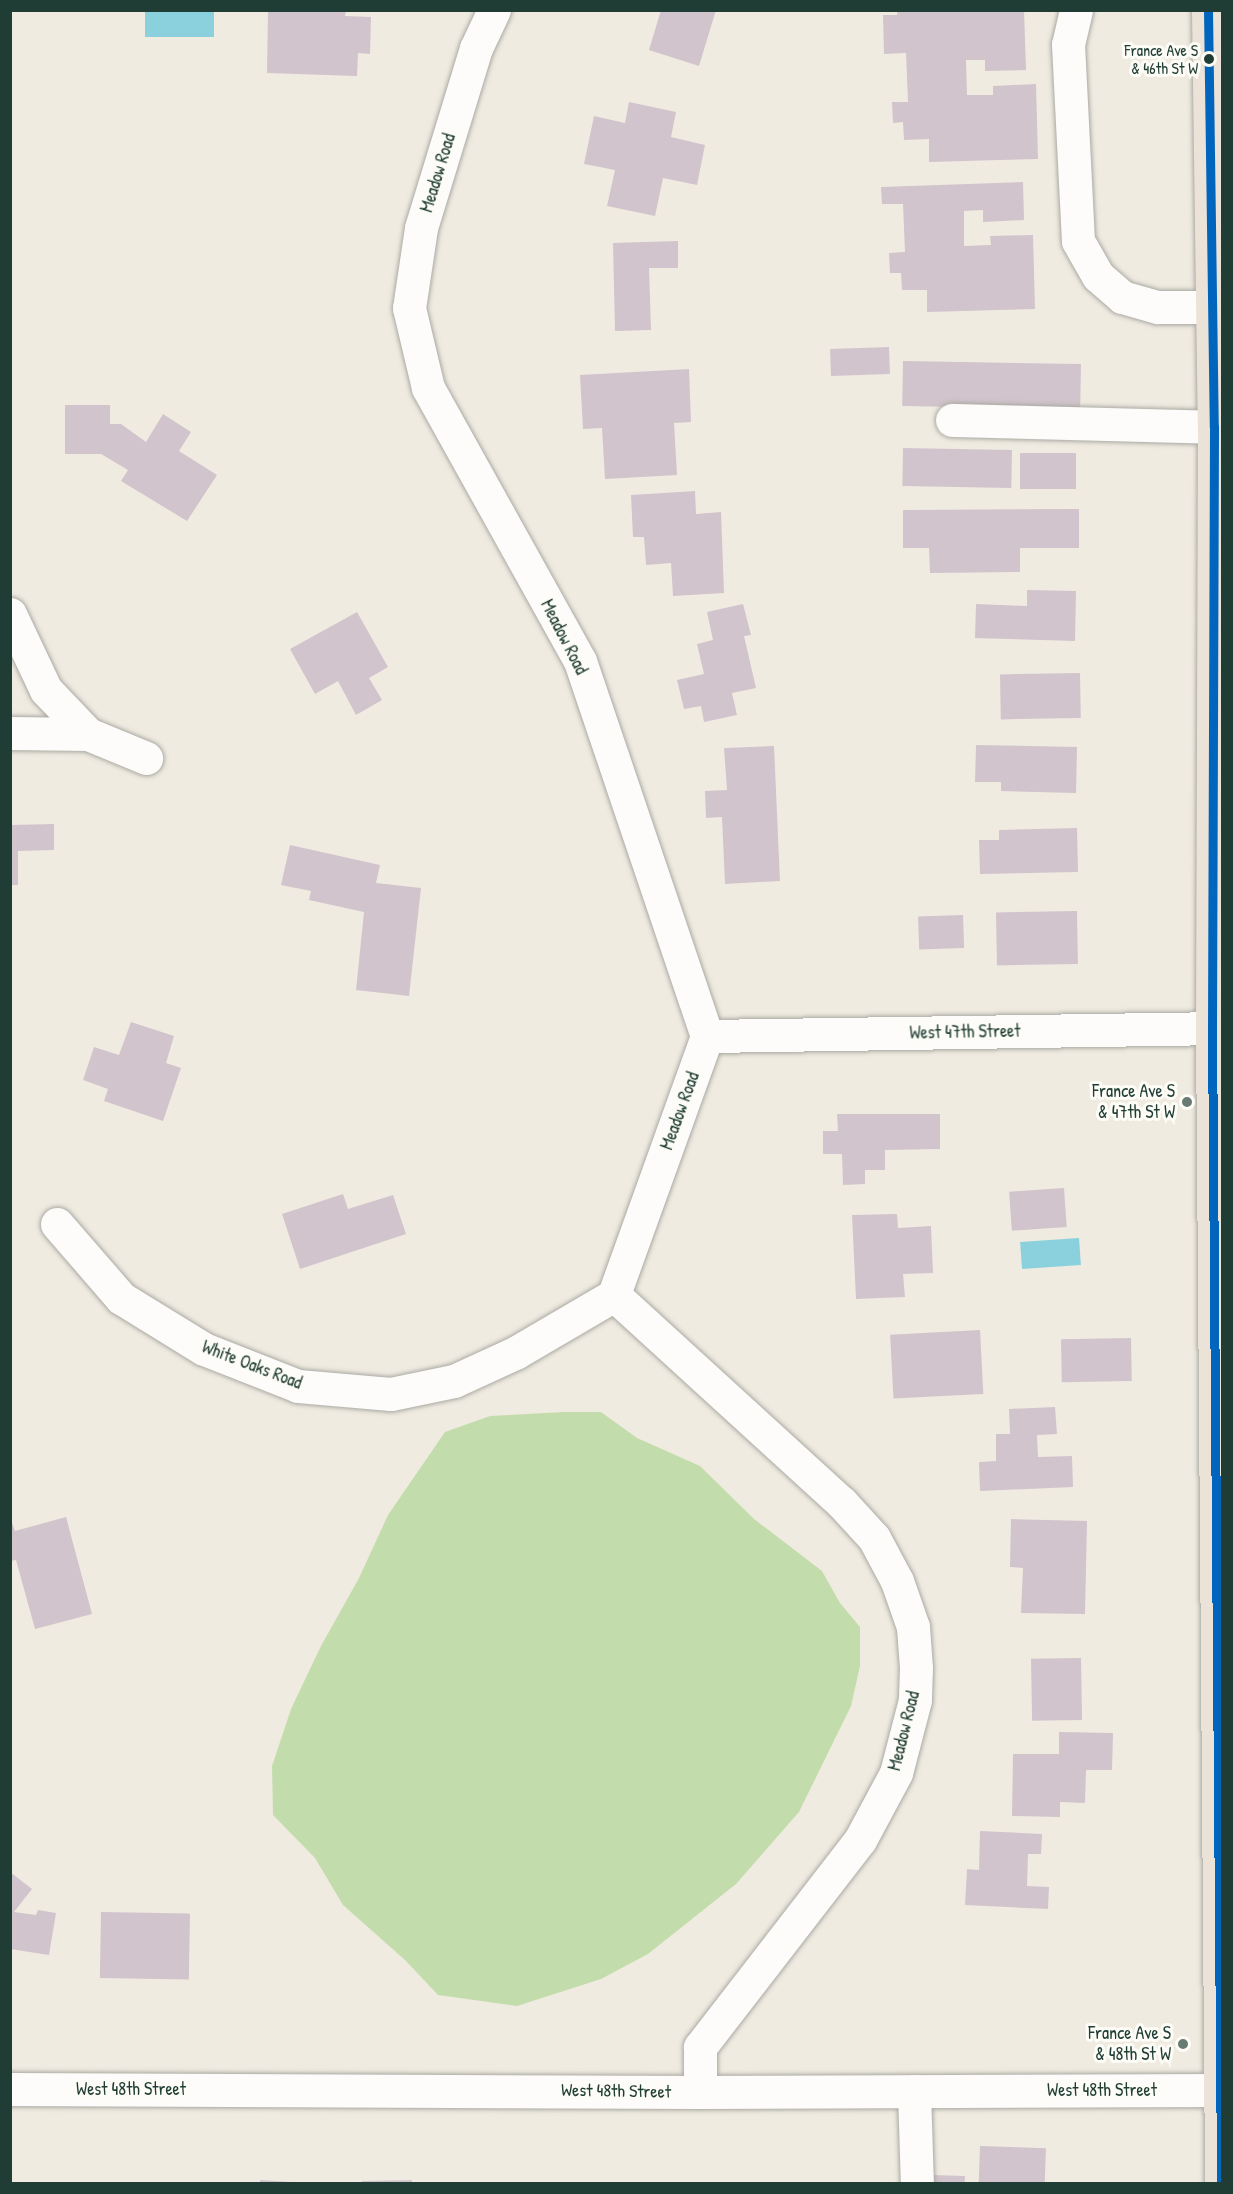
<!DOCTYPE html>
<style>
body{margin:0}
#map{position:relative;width:1233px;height:2194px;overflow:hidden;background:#f0ebe1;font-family:"Patrick Hand",sans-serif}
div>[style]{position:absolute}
.green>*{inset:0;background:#c3dcab}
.water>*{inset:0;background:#8ad1dd;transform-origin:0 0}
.building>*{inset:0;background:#d1c4cc;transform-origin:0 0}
.roads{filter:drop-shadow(0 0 2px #aaaaa3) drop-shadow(0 0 2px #aaaaa3)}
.minor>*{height:33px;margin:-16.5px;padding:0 16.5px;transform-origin:16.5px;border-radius:16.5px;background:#fdfcfa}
.major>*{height:33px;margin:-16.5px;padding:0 16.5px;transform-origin:16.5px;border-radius:16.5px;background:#ece3d8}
.bus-1>*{height:9px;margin:-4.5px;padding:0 4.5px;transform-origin:4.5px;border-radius:4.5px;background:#0065bd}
.dots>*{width:16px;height:16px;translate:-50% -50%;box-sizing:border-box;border:3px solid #fdfcf7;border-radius:50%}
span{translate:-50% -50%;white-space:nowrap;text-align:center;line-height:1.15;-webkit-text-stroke:6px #fdfcf7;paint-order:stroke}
.bus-label{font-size:16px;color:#1f3d34}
.right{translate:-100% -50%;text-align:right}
.street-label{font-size:18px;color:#1f3d34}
.poi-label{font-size:18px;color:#1f3d34}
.frame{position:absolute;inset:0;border:12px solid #1f3d34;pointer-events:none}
</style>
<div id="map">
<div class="green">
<div style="clip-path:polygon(564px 1412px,601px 1412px,637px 1438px,700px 1466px,754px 1519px,822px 1571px,840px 1603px,860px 1627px,860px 1666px,851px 1706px,799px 1812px,736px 1884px,648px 1954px,601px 1979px,517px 2006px,438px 1995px,405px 1960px,343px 1905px,315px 1858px,273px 1815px,272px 1766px,291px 1709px,321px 1646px,359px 1578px,388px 1515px,445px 1432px,490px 1416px)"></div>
</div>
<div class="water">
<div style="left:145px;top:11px;width:69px;height:26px"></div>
<div style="left:1079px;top:1238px;width:27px;height:59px;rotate:86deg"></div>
</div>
<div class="building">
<div style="clip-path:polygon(268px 10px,346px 10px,345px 16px,371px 17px,370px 54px,358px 53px,357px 76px,267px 73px)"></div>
<div style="clip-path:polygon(661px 10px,716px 10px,699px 66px,649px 50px)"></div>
<div style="clip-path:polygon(897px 10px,1024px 10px,1026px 70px,985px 71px,985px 60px,966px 60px,967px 95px,993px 95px,993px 86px,1036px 84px,1038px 159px,929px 162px,929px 139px,904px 140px,903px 122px,893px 123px,892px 102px,908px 102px,906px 53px,884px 54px,883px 15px,897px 15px)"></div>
<div style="clip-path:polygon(629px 102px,676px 112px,671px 137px,705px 145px,697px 185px,663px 178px,655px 216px,607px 206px,615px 170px,584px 164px,594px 116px,625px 123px)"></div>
<div style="clip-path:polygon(1023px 182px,1024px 220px,983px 222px,983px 210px,964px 211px,964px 246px,991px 245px,990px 236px,1033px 235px,1035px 309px,927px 312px,927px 290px,902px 290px,901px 273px,890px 273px,889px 253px,905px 252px,903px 204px,882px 204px,881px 187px)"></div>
<div style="clip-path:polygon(678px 241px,678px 268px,649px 268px,651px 330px,615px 331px,613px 243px)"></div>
<div style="left:889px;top:347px;width:27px;height:59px;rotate:88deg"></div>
<div style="left:903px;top:361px;width:178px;height:45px;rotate:1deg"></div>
<div style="clip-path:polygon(689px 369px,691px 422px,674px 423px,677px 475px,605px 479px,602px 428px,583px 429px,580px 375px)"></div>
<div style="clip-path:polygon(65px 405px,110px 405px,110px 424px,121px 424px,146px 442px,163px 414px,191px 432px,179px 451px,217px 475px,187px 521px,121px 481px,128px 470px,101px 454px,65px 454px)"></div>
<div style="left:903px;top:448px;width:109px;height:38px;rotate:1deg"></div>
<div style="left:1076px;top:453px;width:36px;height:56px;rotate:90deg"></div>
<div style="clip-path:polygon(695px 491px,696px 514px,721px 512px,724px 593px,673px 596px,671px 563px,646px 565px,644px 537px,633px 537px,631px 495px)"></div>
<div style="clip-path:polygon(1079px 509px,1079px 548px,1020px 548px,1020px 572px,930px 573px,929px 548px,903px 548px,903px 510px)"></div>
<div style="clip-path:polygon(1027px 590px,1076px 591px,1075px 641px,975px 638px,976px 604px,1027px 606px)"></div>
<div style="clip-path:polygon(743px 604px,751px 635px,744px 636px,756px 688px,732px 693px,737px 715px,704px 722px,701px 706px,684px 709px,677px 680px,704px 674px,697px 644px,713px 640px,707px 612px)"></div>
<div style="clip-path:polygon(357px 612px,388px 667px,369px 678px,382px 700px,356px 715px,338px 681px,315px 694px,290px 649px)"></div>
<div style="left:1080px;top:673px;width:45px;height:80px;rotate:89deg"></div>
<div style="clip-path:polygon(976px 745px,1077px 747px,1076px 793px,1001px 791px,1001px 782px,975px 782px)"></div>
<div style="clip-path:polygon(774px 746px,780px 881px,725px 884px,722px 817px,706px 818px,705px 791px,727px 790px,724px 748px)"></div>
<div style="clip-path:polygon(54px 824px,54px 850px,18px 851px,18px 885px,10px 885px,10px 825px)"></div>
<div style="clip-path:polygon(1077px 828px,1078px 872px,980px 874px,979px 840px,999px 840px,999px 830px)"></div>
<div style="clip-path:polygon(290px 845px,380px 865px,376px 883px,421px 888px,409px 996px,356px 990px,364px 912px,309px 900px,311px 891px,281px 885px)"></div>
<div style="left:1077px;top:911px;width:53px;height:81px;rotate:89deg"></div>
<div style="left:963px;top:915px;width:33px;height:45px;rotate:88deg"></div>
<div style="clip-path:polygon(131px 1022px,174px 1036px,166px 1063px,181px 1068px,163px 1121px,104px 1101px,108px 1089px,83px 1080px,94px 1047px,119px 1055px)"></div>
<div style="clip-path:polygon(837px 1114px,940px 1114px,940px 1149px,885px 1150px,885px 1170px,865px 1170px,865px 1184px,843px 1185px,842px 1154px,823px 1154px,823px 1131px,838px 1131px)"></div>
<div style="left:1064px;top:1188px;width:39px;height:55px;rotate:86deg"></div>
<div style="clip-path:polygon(343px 1194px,348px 1209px,393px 1195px,406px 1234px,300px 1269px,282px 1214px)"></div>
<div style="clip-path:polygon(897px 1214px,898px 1228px,931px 1226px,933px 1273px,903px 1274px,905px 1297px,856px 1299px,852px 1215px)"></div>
<div style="left:980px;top:1330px;width:64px;height:90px;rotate:87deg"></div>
<div style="left:1131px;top:1338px;width:43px;height:70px;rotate:89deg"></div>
<div style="clip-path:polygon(1055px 1407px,1057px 1434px,1037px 1435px,1038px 1457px,1072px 1456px,1073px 1487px,980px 1491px,979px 1462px,996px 1461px,996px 1434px,1010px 1434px,1009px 1409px)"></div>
<div style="clip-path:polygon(10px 1517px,15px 1531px,66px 1517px,92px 1614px,35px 1629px,16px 1560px,10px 1561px)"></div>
<div style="clip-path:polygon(1011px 1519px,1087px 1521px,1085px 1614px,1021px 1613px,1023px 1568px,1010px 1567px)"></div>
<div style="left:1081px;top:1658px;width:62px;height:50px;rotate:89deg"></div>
<div style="clip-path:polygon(1059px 1732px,1113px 1733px,1112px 1770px,1086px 1770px,1085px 1803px,1060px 1802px,1060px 1817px,1012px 1816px,1013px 1754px,1059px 1754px)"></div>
<div style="clip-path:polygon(980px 1831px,1042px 1834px,1041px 1854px,1028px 1854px,1027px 1886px,1049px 1887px,1048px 1909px,965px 1905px,967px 1869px,979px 1870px)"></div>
<div style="clip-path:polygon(10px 1872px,32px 1889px,14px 1912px,36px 1915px,38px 1910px,56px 1913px,49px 1955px,10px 1949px)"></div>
<div style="left:101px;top:1912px;width:89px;height:66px;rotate:1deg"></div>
<div style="left:980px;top:2146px;width:66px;height:38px;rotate:2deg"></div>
<div style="left:934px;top:2175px;width:31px;height:9px;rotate:2deg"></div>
<div style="clip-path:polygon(260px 2180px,292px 2182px,292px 2184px,260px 2184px)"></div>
<div style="clip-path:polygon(412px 2180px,412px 2184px,362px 2184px,362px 2181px)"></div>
</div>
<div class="roads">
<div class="minor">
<div style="left:494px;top:10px;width:42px;rotate:115.3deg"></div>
<div style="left:476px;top:48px;width:188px;rotate:107deg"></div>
<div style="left:421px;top:228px;width:81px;rotate:98.5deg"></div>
<div style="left:409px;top:308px;width:82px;rotate:76.6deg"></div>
<div style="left:428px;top:388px;width:312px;rotate:60.9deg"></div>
<div style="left:580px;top:661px;width:396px;rotate:71.3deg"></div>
<div style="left:707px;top:1036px;width:275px;rotate:109.8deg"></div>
<div style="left:614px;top:1295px;width:307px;rotate:42.4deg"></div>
<div style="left:841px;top:1502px;width:49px;rotate:47.5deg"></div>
<div style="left:874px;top:1538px;width:49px;rotate:61.9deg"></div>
<div style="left:897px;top:1581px;width:49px;rotate:70.8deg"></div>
<div style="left:913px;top:1627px;width:41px;rotate:85.8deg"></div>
<div style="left:916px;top:1668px;width:32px;rotate:92deg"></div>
<div style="left:915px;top:1700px;width:75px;rotate:104.6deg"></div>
<div style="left:896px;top:1773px;width:76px;rotate:118.2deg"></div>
<div style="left:860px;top:1840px;width:262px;rotate:127.7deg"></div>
<div style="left:700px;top:2047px;width:45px;rotate:90deg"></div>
<div style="left:1076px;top:10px;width:35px;rotate:103deg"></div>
<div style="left:1068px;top:44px;width:197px;rotate:87.1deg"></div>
<div style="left:1078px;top:241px;width:40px;rotate:60.3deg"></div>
<div style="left:1098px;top:276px;width:32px;rotate:41deg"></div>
<div style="left:1122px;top:297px;width:37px;rotate:16deg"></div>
<div style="left:1158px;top:307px;width:55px"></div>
<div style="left:952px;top:420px;width:262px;rotate:1.5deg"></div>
<div style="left:10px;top:614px;width:84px;rotate:64.7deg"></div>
<div style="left:46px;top:690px;width:61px;rotate:46.3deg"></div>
<div style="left:10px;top:733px;width:78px;rotate:0.7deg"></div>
<div style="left:88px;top:734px;width:63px;rotate:22.5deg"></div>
<div style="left:707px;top:1036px;width:515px;rotate:-0.89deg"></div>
<div style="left:57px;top:1224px;width:98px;rotate:49.1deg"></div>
<div style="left:121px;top:1298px;width:97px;rotate:31.6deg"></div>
<div style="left:204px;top:1349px;width:101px;rotate:21.5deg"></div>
<div style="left:298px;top:1386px;width:93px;rotate:4.9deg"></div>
<div style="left:391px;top:1394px;width:64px;rotate:-11.7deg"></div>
<div style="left:454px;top:1381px;width:69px;rotate:-24.7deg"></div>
<div style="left:517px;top:1352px;width:113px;rotate:-30.4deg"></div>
<div style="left:10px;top:2089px;width:690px;rotate:0.25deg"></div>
<div style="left:700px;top:2092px;width:522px;rotate:-0.22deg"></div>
<div style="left:914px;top:2091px;width:93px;rotate:88.2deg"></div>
</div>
<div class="major">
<div style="left:1208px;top:10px;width:417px;rotate:89.2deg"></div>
<div style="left:1214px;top:427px;width:601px;rotate:90.19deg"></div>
<div style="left:1212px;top:1028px;width:1156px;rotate:89.55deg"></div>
</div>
</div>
<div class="bus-1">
<div style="left:1208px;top:10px;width:417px;rotate:89.2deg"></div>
<div style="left:1214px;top:427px;width:601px;rotate:90.19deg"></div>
<div style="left:1212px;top:1028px;width:1156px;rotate:89.55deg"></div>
</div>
<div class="dots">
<div style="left:1209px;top:59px;background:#1f3d34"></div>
<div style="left:1187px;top:1102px;background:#687a71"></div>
<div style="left:1183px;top:2044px;background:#687a71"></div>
</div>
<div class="bus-label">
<span class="right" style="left:1198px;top:59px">France Ave S<br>&amp; 46th St W</span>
</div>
<div class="street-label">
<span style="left:438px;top:173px;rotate:-73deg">Meadow Road</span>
<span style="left:564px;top:637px;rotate:63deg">Meadow Road</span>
<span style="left:965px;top:1032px;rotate:-1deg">West 47th Street</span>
<span style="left:680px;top:1111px;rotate:-70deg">Meadow Road</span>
<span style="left:252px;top:1365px;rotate:21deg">White Oaks Road</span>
<span style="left:904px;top:1731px;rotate:-76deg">Meadow Road</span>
<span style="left:131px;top:2089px">West 48th Street</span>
<span style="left:1102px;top:2090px">West 48th Street</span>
<span style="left:616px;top:2091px;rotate:1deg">West 48th Street</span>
</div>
<div class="poi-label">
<span class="right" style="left:1175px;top:1102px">France Ave S<br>&amp; 47th St W</span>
<span class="right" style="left:1171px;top:2044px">France Ave S<br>&amp; 48th St W</span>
</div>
<div class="frame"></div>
</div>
